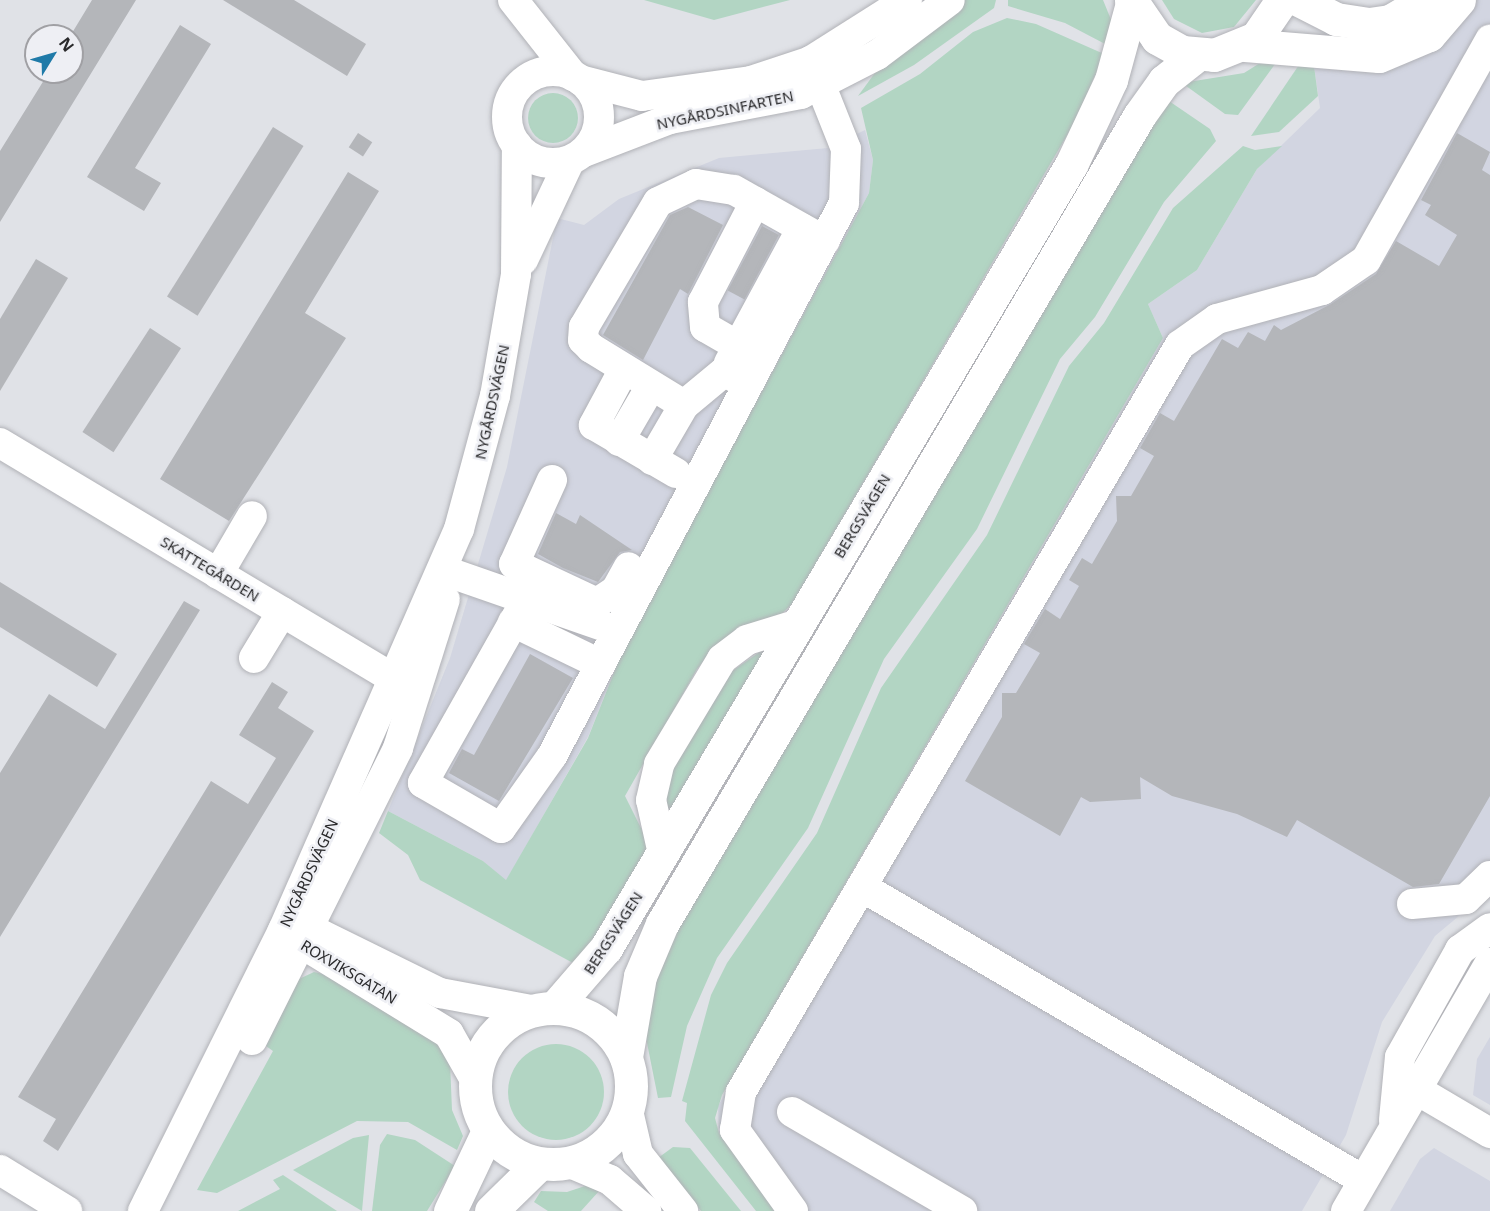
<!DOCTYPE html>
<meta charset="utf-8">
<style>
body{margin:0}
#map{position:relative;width:1490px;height:1211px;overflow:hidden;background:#e0e2e7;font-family:"Noto Sans",sans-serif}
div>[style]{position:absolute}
.built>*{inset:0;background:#d2d5e1}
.green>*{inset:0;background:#b2d5c3}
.round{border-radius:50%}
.building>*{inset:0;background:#b4b6ba;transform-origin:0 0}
.roads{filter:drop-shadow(0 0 2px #b1b2b7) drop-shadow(0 0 2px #b1b2b7)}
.minor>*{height:30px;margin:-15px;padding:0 15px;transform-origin:15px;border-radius:15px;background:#fff}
.minor>.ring{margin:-15px;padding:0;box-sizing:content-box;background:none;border:30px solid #fff;border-radius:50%}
.major>*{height:33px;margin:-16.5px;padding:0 16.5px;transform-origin:16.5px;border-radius:16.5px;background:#fff}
.major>.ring{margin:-16.5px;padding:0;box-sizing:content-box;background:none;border:33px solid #fff;border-radius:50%}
span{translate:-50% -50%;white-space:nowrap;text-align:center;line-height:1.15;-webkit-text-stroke:5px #eeeff4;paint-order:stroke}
.street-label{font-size:15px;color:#2a2a2c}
.north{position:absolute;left:24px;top:24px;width:60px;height:60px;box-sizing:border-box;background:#eeeff4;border:2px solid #a0a0a4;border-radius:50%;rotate:53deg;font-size:16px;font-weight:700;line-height:24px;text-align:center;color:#2a2a2c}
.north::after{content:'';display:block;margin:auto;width:21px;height:27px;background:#1f7aa8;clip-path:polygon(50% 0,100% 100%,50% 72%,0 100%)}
</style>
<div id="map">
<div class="built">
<div style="clip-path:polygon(1477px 0,1490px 0,1490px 890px,1435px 936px,1382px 1022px,1346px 1135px,1302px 1211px,781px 1211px,719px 1133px,718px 1106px,1163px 338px,1148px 304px,1197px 270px,1257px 169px,1320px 108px,1313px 58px,1447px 32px)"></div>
<div style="clip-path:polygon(865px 130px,873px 160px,869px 193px,624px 647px,588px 737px,506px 881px,483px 861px,388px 811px,450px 658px,507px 467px,557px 218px,584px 225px,619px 199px,719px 158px,828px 148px)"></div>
<div style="clip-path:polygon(1490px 1037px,1490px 1105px,1473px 1095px,1477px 1059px)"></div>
<div style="clip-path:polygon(1434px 1148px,1490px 1181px,1490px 1211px,1390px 1211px,1420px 1159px)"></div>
</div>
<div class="green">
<div style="clip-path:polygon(644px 0,790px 0,714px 20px)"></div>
<div style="clip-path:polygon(963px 0,996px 0,994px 8px,914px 65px,858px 96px,880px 66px)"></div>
<div style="clip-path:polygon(1008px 0,1103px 0,1112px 22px,1107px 45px,1065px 23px,1008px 6px)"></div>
<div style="clip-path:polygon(1162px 0,1256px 0,1234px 27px,1202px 33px,1174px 19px)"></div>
<div style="clip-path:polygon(1007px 18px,1036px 24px,1104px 54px,1076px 120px,792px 604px,775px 620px,718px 644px,697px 669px,625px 796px,650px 846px,591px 942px,573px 963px,420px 880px,408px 855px,379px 833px,388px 811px,483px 861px,506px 880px,588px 738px,624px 647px,869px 193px,873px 160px,861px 108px,920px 74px,973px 32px)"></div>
<div style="clip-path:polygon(1276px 53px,1283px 53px,1238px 115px,1225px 114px,1182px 83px,1244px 73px)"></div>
<div style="clip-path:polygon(1305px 56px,1313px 58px,1318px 96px,1279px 132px,1251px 136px)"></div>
<div class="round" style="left:528px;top:93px;width:50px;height:50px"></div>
<div style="clip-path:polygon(1166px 99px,1210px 129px,1216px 141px,1164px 202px,1095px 317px,1060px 359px,977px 529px,884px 659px,808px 828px,717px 958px,687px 1026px,671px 1097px,658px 1098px,645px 1033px,648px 996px,678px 923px)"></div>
<div style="clip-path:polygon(1243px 146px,1255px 150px,1282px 146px,1257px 169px,1197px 270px,1148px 304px,1163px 338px,722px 1095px,715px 1118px,719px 1133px,781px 1211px,756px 1211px,685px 1121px,687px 1103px,682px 1101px,711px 995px,727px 963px,817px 833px,881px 688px,987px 535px,1069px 366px,1104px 323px,1173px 208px)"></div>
<div style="clip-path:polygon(767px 647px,666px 818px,666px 776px,728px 674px)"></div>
<div style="clip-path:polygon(314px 972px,328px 975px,432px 1038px,442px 1051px,450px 1062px,452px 1110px,463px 1136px,457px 1150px,408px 1122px,357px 1121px,217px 1193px,197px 1190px,273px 1051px,266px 1046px,299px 979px)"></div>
<div class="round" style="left:508px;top:1044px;width:96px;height:96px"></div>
<div style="clip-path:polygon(387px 1134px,415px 1140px,455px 1166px,427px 1211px,372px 1211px,380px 1145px)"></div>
<div style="clip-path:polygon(369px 1135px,362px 1211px,293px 1170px,353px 1138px)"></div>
<div style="clip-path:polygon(673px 1147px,690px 1148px,741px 1211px,701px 1211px,658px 1158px)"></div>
<div style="clip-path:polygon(283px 1175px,337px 1211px,238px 1211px,280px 1189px,273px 1180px)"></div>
<div style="clip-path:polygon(588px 1185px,600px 1190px,581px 1211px,548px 1211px,534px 1202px,541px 1191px,567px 1192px)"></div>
</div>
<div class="building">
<div style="clip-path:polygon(92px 0,136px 0,0 222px,0 151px,49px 72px,72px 72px,72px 33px)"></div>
<div style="clip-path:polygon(223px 0,294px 0,366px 44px,347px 76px)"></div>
<div style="clip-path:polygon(180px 25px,211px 44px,135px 168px,161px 183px,144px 211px,87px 177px)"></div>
<div style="left:273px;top:127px;width:36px;height:200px;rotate:32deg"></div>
<div style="left:358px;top:133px;width:17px;height:17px;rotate:33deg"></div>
<div style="clip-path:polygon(1457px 133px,1490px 152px,1482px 170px,1490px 175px,1490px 796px,1439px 884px,1413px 887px,1297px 820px,1287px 837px,1237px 814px,1172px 796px,1140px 777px,1141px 799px,1090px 802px,1081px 797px,1060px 836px,965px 781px,1002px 717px,1002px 693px,1016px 693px,1040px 653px,1024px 644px,1045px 609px,1060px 619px,1079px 586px,1069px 580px,1082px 558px,1092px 564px,1117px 521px,1116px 496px,1131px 496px,1154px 456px,1140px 448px,1160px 413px,1174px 421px,1222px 339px,1238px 348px,1248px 332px,1265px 341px,1274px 325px,1281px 330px,1331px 304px,1376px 274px,1396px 241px,1439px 266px,1457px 235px,1425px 215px,1431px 205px,1421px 200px)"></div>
<div style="clip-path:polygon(348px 172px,379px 191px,305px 313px,346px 338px,229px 521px,160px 479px)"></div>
<div style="clip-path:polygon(688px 207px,723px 225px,688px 294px,680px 289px,643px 360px,603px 335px,670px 215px)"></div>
<div style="left:762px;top:226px;width:19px;height:73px;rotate:28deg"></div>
<div style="clip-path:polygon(36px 259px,68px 278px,0 391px,0 319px)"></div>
<div style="left:150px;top:328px;width:37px;height:124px;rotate:33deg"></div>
<div style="clip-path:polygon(556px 513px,576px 524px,580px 515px,632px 550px,620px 552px,598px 582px,563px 568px,538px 554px)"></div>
<div style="clip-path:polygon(0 582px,117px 654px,97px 687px,0 627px)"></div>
<div style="clip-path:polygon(184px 601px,200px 610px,0 937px,0 773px,49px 694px,105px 729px)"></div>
<div style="clip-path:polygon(530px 654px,573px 678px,499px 801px,449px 773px,462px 749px,474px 755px)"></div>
<div style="clip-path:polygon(272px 682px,288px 692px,278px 708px,314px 731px,58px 1151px,43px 1141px,56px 1119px,18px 1097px,211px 781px,248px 804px,276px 758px,239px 735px)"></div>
</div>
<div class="roads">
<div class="minor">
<div style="left:513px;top:0;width:97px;rotate:51.7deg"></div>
<div class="ring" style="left:507px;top:71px;width:62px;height:62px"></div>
<div style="left:580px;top:80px;width:64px;rotate:14.5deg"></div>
<div style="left:642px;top:96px;width:110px;rotate:-7.8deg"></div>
<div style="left:751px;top:81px;width:63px;rotate:-18.4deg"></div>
<div style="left:811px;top:61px;width:114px;rotate:-32.4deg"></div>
<div style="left:584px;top:152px;width:92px;rotate:-21deg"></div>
<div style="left:670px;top:119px;width:133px;rotate:-10.8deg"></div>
<div style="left:801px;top:94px;width:85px;rotate:-27.2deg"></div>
<div style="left:877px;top:55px;width:91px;rotate:-37deg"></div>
<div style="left:523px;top:260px;width:110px;rotate:-64.8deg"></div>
<div style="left:738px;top:346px;width:38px;rotate:-150deg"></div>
<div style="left:705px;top:327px;width:25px;rotate:-95deg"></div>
<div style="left:703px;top:302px;width:113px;rotate:-62.5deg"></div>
<div style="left:729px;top:363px;width:153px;rotate:-61.6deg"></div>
<div style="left:624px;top:369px;width:64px;rotate:118.2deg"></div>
<div style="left:594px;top:425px;width:95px;rotate:30.3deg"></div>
<div style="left:747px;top:385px;width:26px;rotate:-148deg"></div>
<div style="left:725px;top:371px;width:53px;rotate:140.3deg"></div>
<div style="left:684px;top:405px;width:109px;rotate:-148.5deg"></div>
<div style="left:591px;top:348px;width:11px;rotate:-135deg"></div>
<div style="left:583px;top:340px;width:13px;rotate:-86deg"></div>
<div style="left:584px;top:327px;width:145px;rotate:-59.4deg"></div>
<div style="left:658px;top:202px;width:42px;rotate:-25.3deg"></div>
<div style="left:696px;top:184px;width:38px;rotate:9deg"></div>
<div style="left:734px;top:190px;width:104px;rotate:29.3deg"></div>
<div style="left:619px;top:441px;width:64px;rotate:-59.8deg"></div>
<div style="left:0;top:443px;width:483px;rotate:30.9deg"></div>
<div style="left:652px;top:460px;width:64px;rotate:-59.8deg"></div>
<div style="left:552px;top:480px;width:92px;rotate:114.3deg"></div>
<div style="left:514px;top:564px;width:92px;rotate:25.2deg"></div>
<div style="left:597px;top:603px;width:23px;rotate:-34deg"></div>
<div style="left:616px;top:590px;width:26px;rotate:-61deg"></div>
<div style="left:442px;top:570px;width:182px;rotate:19.2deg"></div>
<div style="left:218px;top:574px;width:67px;rotate:-59.6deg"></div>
<div style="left:526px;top:600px;width:210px;rotate:119.4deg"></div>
<div style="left:423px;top:783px;width:90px;rotate:30deg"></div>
<div style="left:501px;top:828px;width:88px;rotate:-54.7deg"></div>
<div style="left:552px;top:756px;width:625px;rotate:-62.16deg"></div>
<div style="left:844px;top:203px;width:54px;rotate:-87.9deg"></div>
<div style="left:846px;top:149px;width:95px;rotate:-111.7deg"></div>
<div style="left:513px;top:622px;width:97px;rotate:25.8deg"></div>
<div style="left:254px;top:658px;width:54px;rotate:-58.7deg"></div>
<div style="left:663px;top:854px;width:55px;rotate:-102.5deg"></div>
<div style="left:651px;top:800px;width:37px;rotate:-77deg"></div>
<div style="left:659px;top:764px;width:122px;rotate:-59deg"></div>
<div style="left:722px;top:659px;width:31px;rotate:-37deg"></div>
<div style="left:747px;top:640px;width:54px;rotate:-17.1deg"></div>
<div style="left:862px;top:887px;width:580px;rotate:30.32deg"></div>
<div style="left:1412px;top:904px;width:54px;rotate:-5.3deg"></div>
<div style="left:1466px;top:899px;width:33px;rotate:-44deg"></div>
<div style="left:292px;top:931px;width:28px;rotate:6deg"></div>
<div style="left:320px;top:934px;width:134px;rotate:26.2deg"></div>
<div style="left:440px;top:993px;width:94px;rotate:10.5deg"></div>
<div style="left:291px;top:937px;width:185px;rotate:31.5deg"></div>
<div style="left:449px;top:1034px;width:51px;rotate:60.4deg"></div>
<div style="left:252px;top:1040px;width:326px;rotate:-63.4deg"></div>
<div style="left:398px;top:748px;width:156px;rotate:-72.5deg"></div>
<div style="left:1417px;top:1090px;width:85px;rotate:30.5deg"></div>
<div style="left:628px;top:1111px;width:44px;rotate:76.9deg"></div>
<div style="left:638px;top:1154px;width:73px;rotate:51.7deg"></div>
<div style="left:792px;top:1112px;width:197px;rotate:30.2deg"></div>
<div style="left:1394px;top:1120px;width:63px;rotate:-84.6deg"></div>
<div style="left:1400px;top:1057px;width:123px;rotate:-60.7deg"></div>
<div style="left:1460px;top:950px;width:37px;rotate:-36deg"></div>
<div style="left:570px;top:1163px;width:43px;rotate:23deg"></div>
<div style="left:610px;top:1180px;width:48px;rotate:40.7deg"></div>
<div style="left:0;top:1170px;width:79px;rotate:31.5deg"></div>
<div style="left:143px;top:1211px;width:314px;rotate:-63.5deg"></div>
<div style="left:283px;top:930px;width:438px;rotate:-66.3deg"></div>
<div style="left:459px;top:529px;width:138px;rotate:-74.9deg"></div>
<div style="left:495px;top:396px;width:124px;rotate:-80.2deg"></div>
<div style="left:516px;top:274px;width:129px;rotate:-89.6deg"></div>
<div style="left:793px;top:1211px;width:100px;rotate:-125.6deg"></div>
<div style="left:735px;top:1130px;width:38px;rotate:-81deg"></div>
<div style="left:741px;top:1092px;width:866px;rotate:-59.56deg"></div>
<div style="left:1180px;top:345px;width:45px;rotate:-35.1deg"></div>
<div style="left:1217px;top:319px;width:109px;rotate:-15.4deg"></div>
<div style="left:1322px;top:290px;width:53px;rotate:-34.3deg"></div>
<div style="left:1366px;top:260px;width:253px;rotate:-60.6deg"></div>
<div style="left:1346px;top:1211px;width:287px;rotate:-59.9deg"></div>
</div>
<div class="major">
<div style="left:1131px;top:0;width:46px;rotate:55.6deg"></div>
<div style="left:1157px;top:38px;width:29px;rotate:29deg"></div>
<div style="left:1182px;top:52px;width:32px;rotate:5deg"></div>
<div style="left:1214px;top:55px;width:45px;rotate:-22deg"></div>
<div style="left:1256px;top:38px;width:46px;rotate:-55.6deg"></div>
<div style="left:1299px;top:0;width:42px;rotate:27.2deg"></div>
<div style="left:1336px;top:19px;width:33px;rotate:9deg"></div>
<div style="left:1369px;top:24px;width:21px;rotate:-8deg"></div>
<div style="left:1390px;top:21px;width:42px;rotate:-30.3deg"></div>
<div style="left:1245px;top:45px;width:134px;rotate:4.7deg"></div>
<div style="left:1379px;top:56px;width:54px;rotate:-22.8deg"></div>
<div style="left:1429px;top:35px;width:46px;rotate:-49.4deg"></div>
<div class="ring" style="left:475px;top:1008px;width:123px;height:123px"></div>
<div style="left:554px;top:1008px;width:79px;rotate:-49.1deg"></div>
<div style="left:606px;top:948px;width:911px;rotate:-59.3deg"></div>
<div style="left:1071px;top:165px;width:94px;rotate:-64.8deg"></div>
<div style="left:1111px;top:80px;width:80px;rotate:-74.7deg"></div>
<div style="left:626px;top:1057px;width:82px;rotate:-80.2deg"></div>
<div style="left:640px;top:976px;width:56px;rotate:-67.1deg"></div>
<div style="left:662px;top:924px;width:938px;rotate:-59.44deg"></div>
<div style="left:1139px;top:116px;width:43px;rotate:-54.5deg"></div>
<div style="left:1164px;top:81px;width:42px;rotate:-38.2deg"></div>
<div style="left:450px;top:1211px;width:89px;rotate:-64.6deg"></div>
<div style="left:491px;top:1211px;width:67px;rotate:-44.4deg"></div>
</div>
</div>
<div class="street-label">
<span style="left:725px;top:110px;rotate:-12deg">NYGÅRDSINFARTEN</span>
<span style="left:492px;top:402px;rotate:-78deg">NYGÅRDSVÄGEN</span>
<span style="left:862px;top:516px;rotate:-59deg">BERGSVÄGEN</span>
<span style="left:210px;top:569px;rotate:31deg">SKATTEGÅRDEN</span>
<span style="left:309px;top:873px;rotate:-65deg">NYGÅRDSVÄGEN</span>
<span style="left:613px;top:933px;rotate:-57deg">BERGSVÄGEN</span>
<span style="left:349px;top:972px;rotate:31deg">ROXVIKSGATAN</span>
</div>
<div class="north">N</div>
</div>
